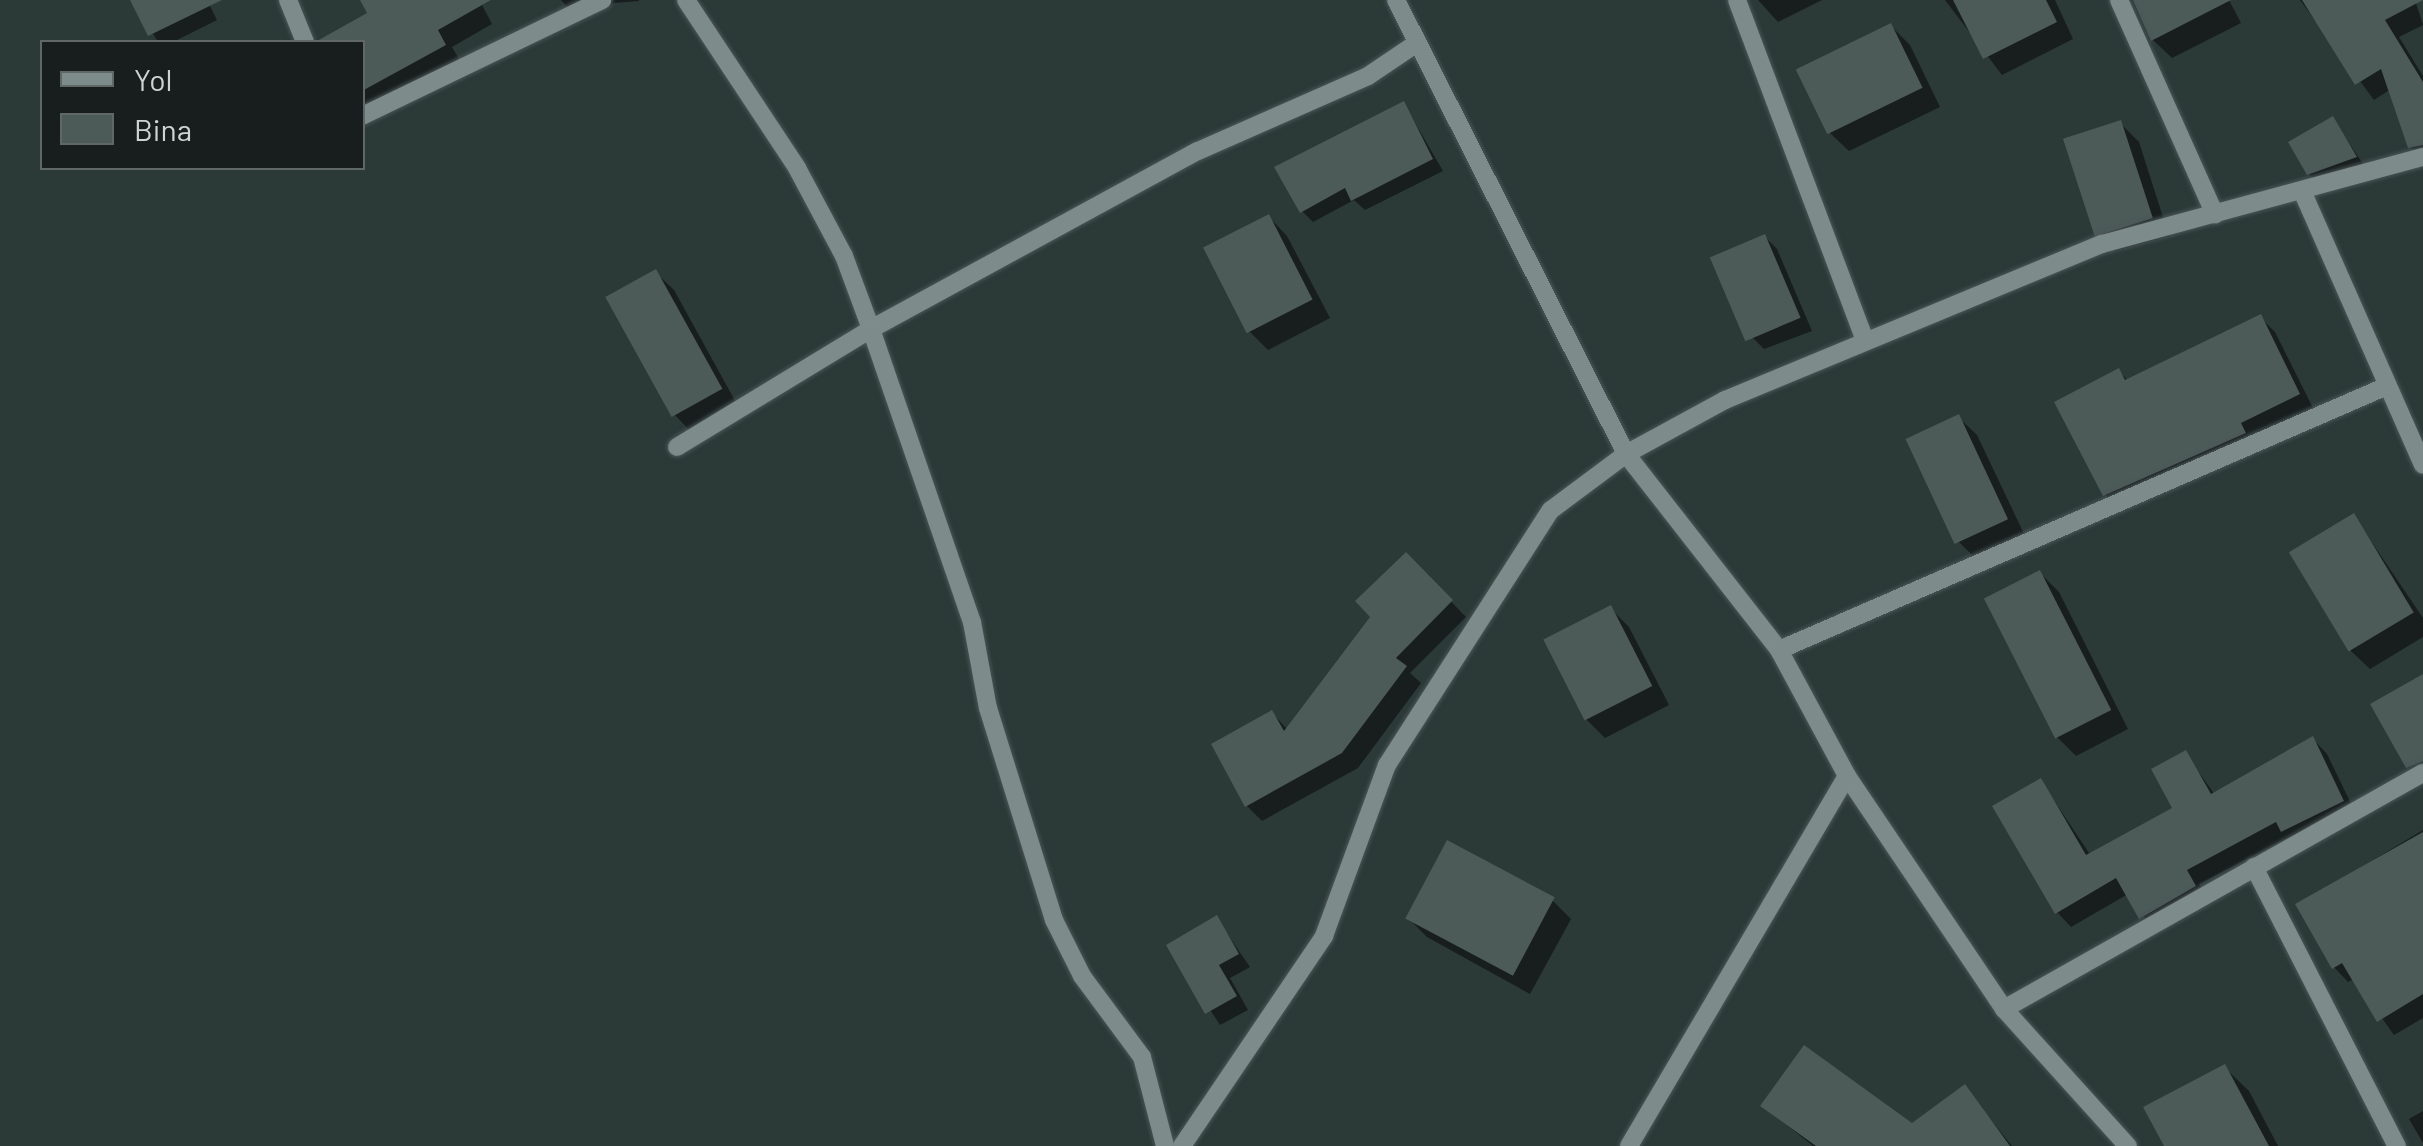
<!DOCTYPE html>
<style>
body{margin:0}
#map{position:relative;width:2423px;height:1146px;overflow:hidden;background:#2b3937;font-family:Barlow,sans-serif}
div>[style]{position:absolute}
.shadow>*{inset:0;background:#0007}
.building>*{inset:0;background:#4c5a58;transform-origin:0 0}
.roads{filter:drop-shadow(0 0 2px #4b5655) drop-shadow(0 0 2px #4b5655)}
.minor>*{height:18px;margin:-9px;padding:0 9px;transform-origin:9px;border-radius:9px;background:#7d8c8a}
span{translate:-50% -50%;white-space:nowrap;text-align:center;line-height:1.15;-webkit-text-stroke:9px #181e1e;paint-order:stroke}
.legend{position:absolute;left:40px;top:40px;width:325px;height:130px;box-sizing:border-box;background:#181e1e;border:2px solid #606767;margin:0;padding:12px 18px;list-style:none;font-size:30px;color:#cdd5d4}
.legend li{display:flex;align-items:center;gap:20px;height:50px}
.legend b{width:50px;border:2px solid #606767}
</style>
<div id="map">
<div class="shadow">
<div style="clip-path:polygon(133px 0,207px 0,217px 20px,173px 42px,158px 42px)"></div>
<div style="clip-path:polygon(363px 0,491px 0,482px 5px,492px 24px,452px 47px,460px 61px,362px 115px,362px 42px,319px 42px,371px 14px)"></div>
<div style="clip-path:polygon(561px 0,639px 0,639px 1px,614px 3px,579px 20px)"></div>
<div style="clip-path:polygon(1758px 0,1822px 0,1778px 22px)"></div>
<div style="clip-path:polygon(1945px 0,2055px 0,2073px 39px,2002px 75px)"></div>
<div style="clip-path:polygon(2135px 0,2229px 0,2241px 23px,2172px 58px,2153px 40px)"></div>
<div style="clip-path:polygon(2300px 0,2415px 0,2423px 25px,2399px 37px,2423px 76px,2423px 159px,2411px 147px,2391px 89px,2374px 100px)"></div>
<div style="clip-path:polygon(1891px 26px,1910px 45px,1940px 107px,1849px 151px,1830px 133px)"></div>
<div style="clip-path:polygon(1404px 104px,1443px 171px,1365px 210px,1354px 200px,1313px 222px,1302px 211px)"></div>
<div style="clip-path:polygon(2333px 119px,2367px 170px,2322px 187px,2309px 174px)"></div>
<div style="clip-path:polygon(2120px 123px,2139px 142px,2169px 236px,2115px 251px,2096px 233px)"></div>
<div style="clip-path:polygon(1269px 217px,1287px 236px,1330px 318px,1268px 350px,1249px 331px)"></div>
<div style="clip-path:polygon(1765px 237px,1777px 249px,1812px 331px,1764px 349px,1751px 336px)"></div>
<div style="clip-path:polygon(655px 272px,674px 290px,739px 408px,693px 434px,675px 415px)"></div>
<div style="clip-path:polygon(2260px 317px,2275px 332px,2314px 410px,2120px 510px,2105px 494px,2119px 371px,2128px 381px)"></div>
<div style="clip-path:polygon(1958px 417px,1977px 435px,2026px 538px,1978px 561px,1959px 542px)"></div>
<div style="clip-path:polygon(2354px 516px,2423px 618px,2423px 637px,2370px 669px,2351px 651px)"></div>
<div style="clip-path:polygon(1406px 555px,1466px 617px,1410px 673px,1421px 683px,1358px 768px,1262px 821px,1247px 806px,1272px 713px,1288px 730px,1373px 616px)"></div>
<div style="clip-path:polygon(2040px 573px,2059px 592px,2128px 729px,2076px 756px,2057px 737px)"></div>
<div style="clip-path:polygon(1610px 608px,1629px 627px,1669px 705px,1605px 738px,1586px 719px)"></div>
<div style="clip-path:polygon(2313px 739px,2327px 754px,2357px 816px,2297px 845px,2289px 837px,2199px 884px,2209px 901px,2155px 932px,2128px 894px,2071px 927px,2057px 912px,2041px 781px,2091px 856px,2176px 809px,2185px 753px,2215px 795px)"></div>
<div style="clip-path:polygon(2423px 830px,2423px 1018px,2394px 1035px,2354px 979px,2348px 982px,2334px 967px,2298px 905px)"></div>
<div style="clip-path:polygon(1552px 900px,1571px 919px,1530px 994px,1427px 937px,1408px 918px)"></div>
<div style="clip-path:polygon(1217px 919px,1250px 967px,1230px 978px,1248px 1010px,1220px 1025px,1169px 946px)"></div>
<div style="clip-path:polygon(2224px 1067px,2249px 1091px,2278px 1146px,2167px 1146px)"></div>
<div style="clip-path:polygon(1964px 1087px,2012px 1146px,1813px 1146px,1763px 1106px,1912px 1126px)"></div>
<div style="clip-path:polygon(2423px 1111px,2423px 1143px,2409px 1119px)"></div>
</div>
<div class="building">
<div style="clip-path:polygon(130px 0,222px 0,148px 36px)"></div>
<div style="clip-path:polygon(360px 0,491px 0,438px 30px,446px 45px,362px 91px,362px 42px,317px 41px,367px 13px)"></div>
<div style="clip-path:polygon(1953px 0,2046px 0,2057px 22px,1983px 59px)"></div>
<div style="clip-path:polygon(2133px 0,2231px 0,2151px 41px)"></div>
<div style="clip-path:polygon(2302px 0,2423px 0,2385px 20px,2423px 82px,2423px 145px,2408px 148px,2381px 69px,2355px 85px)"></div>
<div style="left:1891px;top:23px;width:72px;height:106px;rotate:64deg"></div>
<div style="clip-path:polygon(1404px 101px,1433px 159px,1351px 201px,1345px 188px,1300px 213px,1274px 167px)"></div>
<div style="clip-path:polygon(2333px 116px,2357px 157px,2307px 175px,2288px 142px)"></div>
<div style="left:2121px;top:120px;width:103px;height:61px;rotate:72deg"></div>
<div style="left:1269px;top:214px;width:96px;height:74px;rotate:63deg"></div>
<div style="left:1765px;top:234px;width:91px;height:60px;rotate:67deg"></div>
<div style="left:656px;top:269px;width:137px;height:58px;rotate:61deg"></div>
<div style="clip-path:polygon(2261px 314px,2300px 394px,2241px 423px,2246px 433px,2103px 496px,2054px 402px,2119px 368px,2125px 380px)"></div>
<div style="left:1959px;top:414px;width:116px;height:59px;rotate:65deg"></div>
<div style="left:2354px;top:513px;width:116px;height:76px;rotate:59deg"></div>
<div style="clip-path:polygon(1406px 552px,1453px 600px,1396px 658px,1407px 666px,1342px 753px,1245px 807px,1211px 744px,1272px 710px,1284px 731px,1370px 617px,1355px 601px)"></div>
<div style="left:2040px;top:570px;width:157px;height:63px;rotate:63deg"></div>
<div style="left:1611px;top:605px;width:91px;height:76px;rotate:63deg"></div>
<div style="clip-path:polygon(2423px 674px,2423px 761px,2406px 768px,2370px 704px)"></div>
<div style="clip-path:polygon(2313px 736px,2344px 801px,2281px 832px,2276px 822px,2187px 870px,2196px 886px,2139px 919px,2116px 878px,2055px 914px,1992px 806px,2041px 778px,2086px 855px,2172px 808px,2151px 769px,2186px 750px,2211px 794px)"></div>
<div style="clip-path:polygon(2423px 832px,2423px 994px,2377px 1022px,2342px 963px,2332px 969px,2295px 904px)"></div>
<div style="left:1447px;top:840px;width:122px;height:89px;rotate:28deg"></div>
<div style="clip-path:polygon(1217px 915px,1239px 954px,1219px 965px,1237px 996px,1205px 1014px,1166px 945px)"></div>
<div style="clip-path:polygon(1804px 1045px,1912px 1123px,1965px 1084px,2010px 1146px,1816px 1146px,1760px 1106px)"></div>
<div style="clip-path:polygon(2225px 1064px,2269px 1146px,2164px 1146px,2143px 1107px)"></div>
</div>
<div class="roads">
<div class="minor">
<div style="left:288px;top:0;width:45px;rotate:68deg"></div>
<div style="left:686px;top:0;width:201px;rotate:56.5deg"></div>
<div style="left:797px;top:168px;width:100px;rotate:61.9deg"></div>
<div style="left:844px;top:256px;width:78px;rotate:69.7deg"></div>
<div style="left:871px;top:329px;width:372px;rotate:-28.6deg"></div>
<div style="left:1198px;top:151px;width:186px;rotate:-23.8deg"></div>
<div style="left:1368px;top:76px;width:59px;rotate:-34deg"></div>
<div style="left:1396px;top:0;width:509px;rotate:63.13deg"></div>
<div style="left:1626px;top:454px;width:249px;rotate:52deg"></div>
<div style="left:1779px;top:650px;width:143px;rotate:61.6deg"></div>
<div style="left:1847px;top:776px;width:281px;rotate:56deg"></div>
<div style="left:2004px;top:1009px;width:185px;rotate:47.9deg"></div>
<div style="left:1737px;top:0;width:363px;rotate:69.4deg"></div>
<div style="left:2119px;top:0;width:235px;rotate:65.9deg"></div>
<div style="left:362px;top:116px;width:267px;rotate:-25.8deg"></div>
<div style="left:2303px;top:193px;width:297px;rotate:66.2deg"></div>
<div style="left:677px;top:447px;width:227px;rotate:-31.3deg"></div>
<div style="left:871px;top:329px;width:310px;rotate:71deg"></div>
<div style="left:972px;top:622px;width:87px;rotate:79.5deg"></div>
<div style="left:988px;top:708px;width:222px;rotate:72.7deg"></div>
<div style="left:1054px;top:920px;width:63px;rotate:63.4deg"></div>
<div style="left:1082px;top:976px;width:101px;rotate:53.5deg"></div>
<div style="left:1142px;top:1057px;width:92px;rotate:75.5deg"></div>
<div style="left:1779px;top:650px;width:663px;rotate:-23.47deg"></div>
<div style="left:2254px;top:867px;width:314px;rotate:62.9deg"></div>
<div style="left:2004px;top:1009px;width:481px;rotate:-29.4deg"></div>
<div style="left:1182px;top:1146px;width:254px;rotate:-55.9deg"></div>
<div style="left:1324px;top:936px;width:182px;rotate:-69.8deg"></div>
<div style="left:1387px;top:765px;width:303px;rotate:-57.3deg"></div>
<div style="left:1551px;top:510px;width:94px;rotate:-36.7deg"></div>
<div style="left:1626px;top:454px;width:113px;rotate:-28.6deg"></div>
<div style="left:1725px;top:400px;width:408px;rotate:-22.5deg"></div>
<div style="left:2102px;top:244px;width:333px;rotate:-15.2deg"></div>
<div style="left:1629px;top:1146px;width:429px;rotate:-59.5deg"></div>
</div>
</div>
<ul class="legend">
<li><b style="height:12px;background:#7d8c8a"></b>Yol</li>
<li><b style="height:28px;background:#4c5a58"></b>Bina</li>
</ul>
</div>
